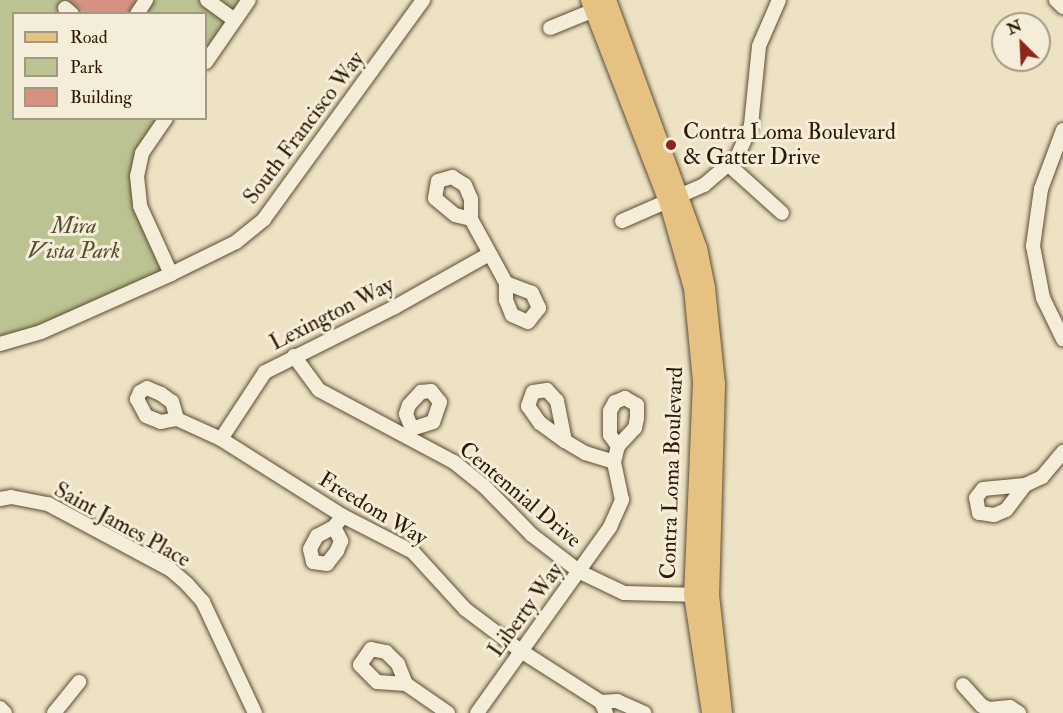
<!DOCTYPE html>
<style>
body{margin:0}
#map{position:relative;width:1063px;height:713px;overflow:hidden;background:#ede3c4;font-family:"IM FELL Double Pica",serif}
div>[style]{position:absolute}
.green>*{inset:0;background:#bbc392}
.building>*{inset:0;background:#d79182}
.roads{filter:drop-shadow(0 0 2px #5e4b32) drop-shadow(0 0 2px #5e4b32)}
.minor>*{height:14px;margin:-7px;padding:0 7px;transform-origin:7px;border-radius:7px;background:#f3edd9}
.major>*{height:18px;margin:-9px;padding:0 9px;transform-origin:9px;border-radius:9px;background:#e6c282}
.dots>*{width:16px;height:16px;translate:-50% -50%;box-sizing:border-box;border:3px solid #f3edd9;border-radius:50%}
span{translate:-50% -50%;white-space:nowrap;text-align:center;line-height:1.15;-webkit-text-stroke:6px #f3edd9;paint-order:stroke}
.street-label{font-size:22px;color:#2f1802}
.poi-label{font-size:22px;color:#2f1802}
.left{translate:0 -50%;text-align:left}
.park-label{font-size:22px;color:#594b2d;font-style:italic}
.legend{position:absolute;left:12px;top:12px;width:195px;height:108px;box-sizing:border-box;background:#f3edd9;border:2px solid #a59883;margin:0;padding:8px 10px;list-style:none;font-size:18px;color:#2f1802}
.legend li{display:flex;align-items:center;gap:12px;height:30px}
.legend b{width:30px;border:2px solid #a59883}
.north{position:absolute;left:991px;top:12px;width:60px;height:60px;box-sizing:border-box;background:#f3edd9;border:2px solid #a59883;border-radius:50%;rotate:336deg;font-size:16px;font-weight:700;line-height:24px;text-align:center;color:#2f1802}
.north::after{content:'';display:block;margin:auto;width:21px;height:27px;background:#8f2418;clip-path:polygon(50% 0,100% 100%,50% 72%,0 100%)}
</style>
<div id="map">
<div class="green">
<div style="clip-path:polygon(0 0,249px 0,206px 62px,206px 14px,14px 14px,14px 118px,166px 119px,137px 176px,171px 274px,0 344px)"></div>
</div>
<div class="building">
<div style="clip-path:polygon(69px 0,135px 0,128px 14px,87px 14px)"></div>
</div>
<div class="roads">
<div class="minor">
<div style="left:207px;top:0;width:34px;rotate:36deg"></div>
<div style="left:1056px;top:0;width:10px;rotate:45deg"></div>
<div style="left:65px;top:8px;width:9px;rotate:41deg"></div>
<div style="left:137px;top:14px;width:17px;rotate:-57deg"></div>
<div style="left:550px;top:28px;width:48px;rotate:-22.2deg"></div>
<div style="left:206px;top:62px;width:75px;rotate:-55.3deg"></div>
<div style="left:166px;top:118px;width:42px;rotate:124.4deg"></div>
<div style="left:142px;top:153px;width:24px;rotate:102deg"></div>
<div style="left:137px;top:176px;width:30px;rotate:84deg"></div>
<div style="left:140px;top:206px;width:75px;rotate:65.5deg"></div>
<div style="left:1063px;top:130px;width:63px;rotate:110.4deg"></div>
<div style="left:1041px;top:189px;width:58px;rotate:98deg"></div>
<div style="left:1033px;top:246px;width:53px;rotate:79.1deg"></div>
<div style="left:1043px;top:298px;width:46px;rotate:64deg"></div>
<div style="left:730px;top:166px;width:70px;rotate:42.1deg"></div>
<div style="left:471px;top:219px;width:16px;rotate:-166deg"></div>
<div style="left:455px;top:215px;width:26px;rotate:-140deg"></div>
<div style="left:435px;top:198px;width:17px;rotate:-80deg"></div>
<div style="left:438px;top:181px;width:15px;rotate:-16deg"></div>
<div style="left:452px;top:177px;width:15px;rotate:32deg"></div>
<div style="left:465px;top:185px;width:15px;rotate:67deg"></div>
<div style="left:471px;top:199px;width:20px;rotate:90deg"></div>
<div style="left:471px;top:219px;width:73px;rotate:61.3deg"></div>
<div style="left:506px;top:283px;width:17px;rotate:90deg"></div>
<div style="left:506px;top:300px;width:16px;rotate:68deg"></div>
<div style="left:512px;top:315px;width:17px;rotate:24deg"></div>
<div style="left:528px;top:322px;width:18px;rotate:-52deg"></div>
<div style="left:539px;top:308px;width:17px;rotate:-115deg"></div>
<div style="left:532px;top:293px;width:28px;rotate:-159deg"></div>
<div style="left:622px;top:221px;width:90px;rotate:-23.7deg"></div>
<div style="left:704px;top:185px;width:43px;rotate:-40.3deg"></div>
<div style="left:737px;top:157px;width:35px;rotate:-66deg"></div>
<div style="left:751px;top:125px;width:79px;rotate:-84.2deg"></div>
<div style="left:759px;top:46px;width:50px;rotate:-66.5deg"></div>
<div style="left:0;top:344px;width:43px;rotate:-16.3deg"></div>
<div style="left:41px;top:332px;width:142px;rotate:-24deg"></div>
<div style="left:171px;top:274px;width:72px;rotate:-26.2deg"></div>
<div style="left:236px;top:242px;width:36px;rotate:-39deg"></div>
<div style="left:264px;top:219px;width:271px;rotate:-54deg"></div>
<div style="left:294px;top:356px;width:42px;rotate:53.7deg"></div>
<div style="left:319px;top:390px;width:153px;rotate:28.1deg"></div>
<div style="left:454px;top:462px;width:38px;rotate:39deg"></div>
<div style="left:484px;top:486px;width:69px;rotate:45.6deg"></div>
<div style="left:532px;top:535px;width:61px;rotate:37.6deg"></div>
<div style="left:580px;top:572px;width:49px;rotate:25.5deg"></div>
<div style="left:624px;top:593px;width:78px;rotate:1.5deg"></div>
<div style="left:431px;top:391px;width:14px;rotate:51deg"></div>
<div style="left:440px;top:402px;width:21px;rotate:109deg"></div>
<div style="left:433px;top:422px;width:22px;rotate:162deg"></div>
<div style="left:412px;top:429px;width:16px;rotate:-112deg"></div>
<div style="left:406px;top:414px;width:9px;rotate:-72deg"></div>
<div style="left:409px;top:405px;width:18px;rotate:-47deg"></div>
<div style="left:421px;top:392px;width:10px;rotate:-6deg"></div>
<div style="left:177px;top:419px;width:18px;rotate:-106deg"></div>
<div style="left:172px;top:402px;width:14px;rotate:-144deg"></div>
<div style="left:161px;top:394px;width:15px;rotate:-157deg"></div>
<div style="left:147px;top:388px;width:8px;rotate:150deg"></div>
<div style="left:140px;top:392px;width:8px;rotate:113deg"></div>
<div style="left:137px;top:399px;width:19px;rotate:62deg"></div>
<div style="left:146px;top:416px;width:16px;rotate:22deg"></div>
<div style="left:161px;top:422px;width:16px;rotate:-11deg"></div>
<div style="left:177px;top:419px;width:48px;rotate:24.4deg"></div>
<div style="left:221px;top:439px;width:144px;rotate:32.3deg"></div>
<div style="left:343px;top:516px;width:79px;rotate:27.2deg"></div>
<div style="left:413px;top:552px;width:77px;rotate:47.6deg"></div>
<div style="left:465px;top:609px;width:70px;rotate:36.9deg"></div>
<div style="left:521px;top:651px;width:95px;rotate:32.5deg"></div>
<div style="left:601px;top:702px;width:12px;rotate:66deg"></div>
<div style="left:221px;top:439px;width:80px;rotate:-56.7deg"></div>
<div style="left:265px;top:372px;width:145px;rotate:-26.6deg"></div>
<div style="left:395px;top:307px;width:108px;rotate:-29.4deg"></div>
<div style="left:565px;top:441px;width:41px;rotate:-101.3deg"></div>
<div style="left:557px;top:401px;width:15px;rotate:-132deg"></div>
<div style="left:547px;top:390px;width:14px;rotate:172deg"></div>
<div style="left:533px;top:392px;width:15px;rotate:110deg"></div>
<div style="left:528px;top:406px;width:21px;rotate:55deg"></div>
<div style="left:540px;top:423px;width:31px;rotate:36deg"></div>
<div style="left:565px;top:441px;width:23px;rotate:31deg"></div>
<div style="left:585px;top:453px;width:30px;rotate:17deg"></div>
<div style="left:1025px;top:485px;width:31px;rotate:127deg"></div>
<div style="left:1006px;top:510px;width:13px;rotate:157deg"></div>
<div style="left:994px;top:515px;width:15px;rotate:-172deg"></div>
<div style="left:979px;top:513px;width:15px;rotate:-101deg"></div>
<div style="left:976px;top:498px;width:11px;rotate:-52deg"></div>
<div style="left:983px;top:489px;width:42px;rotate:-5.4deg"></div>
<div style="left:1025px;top:485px;width:19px;rotate:-25deg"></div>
<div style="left:1042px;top:477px;width:33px;rotate:-50deg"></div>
<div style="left:0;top:499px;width:11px;rotate:-10deg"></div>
<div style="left:11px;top:497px;width:38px;rotate:11deg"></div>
<div style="left:48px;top:504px;width:140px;rotate:28.2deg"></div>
<div style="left:171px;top:570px;width:21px;rotate:41deg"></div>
<div style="left:187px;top:584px;width:24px;rotate:48deg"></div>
<div style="left:203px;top:602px;width:123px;rotate:64.9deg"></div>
<div style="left:334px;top:527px;width:16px;rotate:63deg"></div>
<div style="left:341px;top:541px;width:11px;rotate:112deg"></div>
<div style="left:337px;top:551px;width:16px;rotate:128deg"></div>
<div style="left:327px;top:564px;width:14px;rotate:-172deg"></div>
<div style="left:313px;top:562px;width:13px;rotate:-103deg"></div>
<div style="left:310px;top:549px;width:15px;rotate:-62deg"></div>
<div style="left:317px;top:536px;width:19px;rotate:-28deg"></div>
<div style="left:334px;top:527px;width:14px;rotate:-51deg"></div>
<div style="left:406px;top:684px;width:22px;rotate:-112deg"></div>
<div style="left:398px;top:664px;width:17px;rotate:-135deg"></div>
<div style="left:386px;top:652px;width:15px;rotate:-169deg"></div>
<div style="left:371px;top:649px;width:19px;rotate:125deg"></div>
<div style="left:360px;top:665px;width:24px;rotate:45deg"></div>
<div style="left:377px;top:682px;width:29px;rotate:4deg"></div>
<div style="left:406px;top:684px;width:51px;rotate:34.6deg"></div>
<div style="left:963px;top:685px;width:28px;rotate:48deg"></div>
<div style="left:982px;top:706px;width:9px;rotate:21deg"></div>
<div style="left:601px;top:702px;width:16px;rotate:-4deg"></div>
<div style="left:617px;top:701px;width:30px;rotate:24deg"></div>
<div style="left:0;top:708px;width:7px;rotate:45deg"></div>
<div style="left:54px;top:713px;width:40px;rotate:-51deg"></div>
<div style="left:477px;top:713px;width:229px;rotate:-54.4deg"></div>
<div style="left:610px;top:527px;width:30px;rotate:-66deg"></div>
<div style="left:622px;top:500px;width:39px;rotate:-102deg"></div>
<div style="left:614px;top:462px;width:16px;rotate:-76deg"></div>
<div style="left:618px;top:446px;width:25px;rotate:-47deg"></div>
<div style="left:635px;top:428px;width:10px;rotate:-79deg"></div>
<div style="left:637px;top:418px;width:13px;rotate:-90deg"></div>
<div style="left:637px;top:405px;width:14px;rotate:-150deg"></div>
<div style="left:625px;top:398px;width:11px;rotate:158deg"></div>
<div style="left:615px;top:402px;width:10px;rotate:119deg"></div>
<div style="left:610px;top:411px;width:24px;rotate:90deg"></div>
<div style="left:610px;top:435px;width:14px;rotate:54deg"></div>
<div style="left:991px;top:713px;width:4px;rotate:-104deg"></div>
<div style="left:990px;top:709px;width:20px;rotate:-6deg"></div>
<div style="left:1010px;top:707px;width:11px;rotate:34deg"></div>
</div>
<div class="major">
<div style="left:590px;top:0;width:219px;rotate:68.8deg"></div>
<div style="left:669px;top:204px;width:87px;rotate:74.1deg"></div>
<div style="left:693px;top:288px;width:94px;rotate:84.5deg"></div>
<div style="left:702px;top:382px;width:213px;rotate:92.4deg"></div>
<div style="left:693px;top:595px;width:119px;rotate:81.3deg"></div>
<div style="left:607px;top:0;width:264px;rotate:69.9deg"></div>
<div style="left:698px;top:248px;width:41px;rotate:78.7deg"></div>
<div style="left:706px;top:288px;width:97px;rotate:84.1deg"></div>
<div style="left:716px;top:384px;width:211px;rotate:91.6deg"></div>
<div style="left:710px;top:595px;width:119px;rotate:83.7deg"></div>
</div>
</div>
<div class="dots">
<div style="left:671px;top:145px;background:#8f2418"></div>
</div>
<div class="street-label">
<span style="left:304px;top:128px;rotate:-53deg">South Francisco Way</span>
<span style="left:332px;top:314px;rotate:-27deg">Lexington Way</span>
<span style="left:672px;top:473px;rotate:-88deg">Contra Loma Boulevard</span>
<span style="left:520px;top:495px;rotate:40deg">Centennial Drive</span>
<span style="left:373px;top:509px;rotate:31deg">Freedom Way</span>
<span style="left:122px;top:525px;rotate:29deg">Saint James Place</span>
<span style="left:526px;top:610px;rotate:-54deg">Liberty Way</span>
</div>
<div class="poi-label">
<span class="left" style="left:683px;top:145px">Contra Loma Boulevard<br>&amp; Gatter Drive</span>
</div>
<div class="park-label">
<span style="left:74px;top:239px">Mira<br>Vista Park</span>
</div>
<ul class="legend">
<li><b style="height:8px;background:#e6c282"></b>Road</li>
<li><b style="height:16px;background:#bbc392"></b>Park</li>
<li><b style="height:16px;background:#d79182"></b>Building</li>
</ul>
<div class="north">N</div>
</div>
